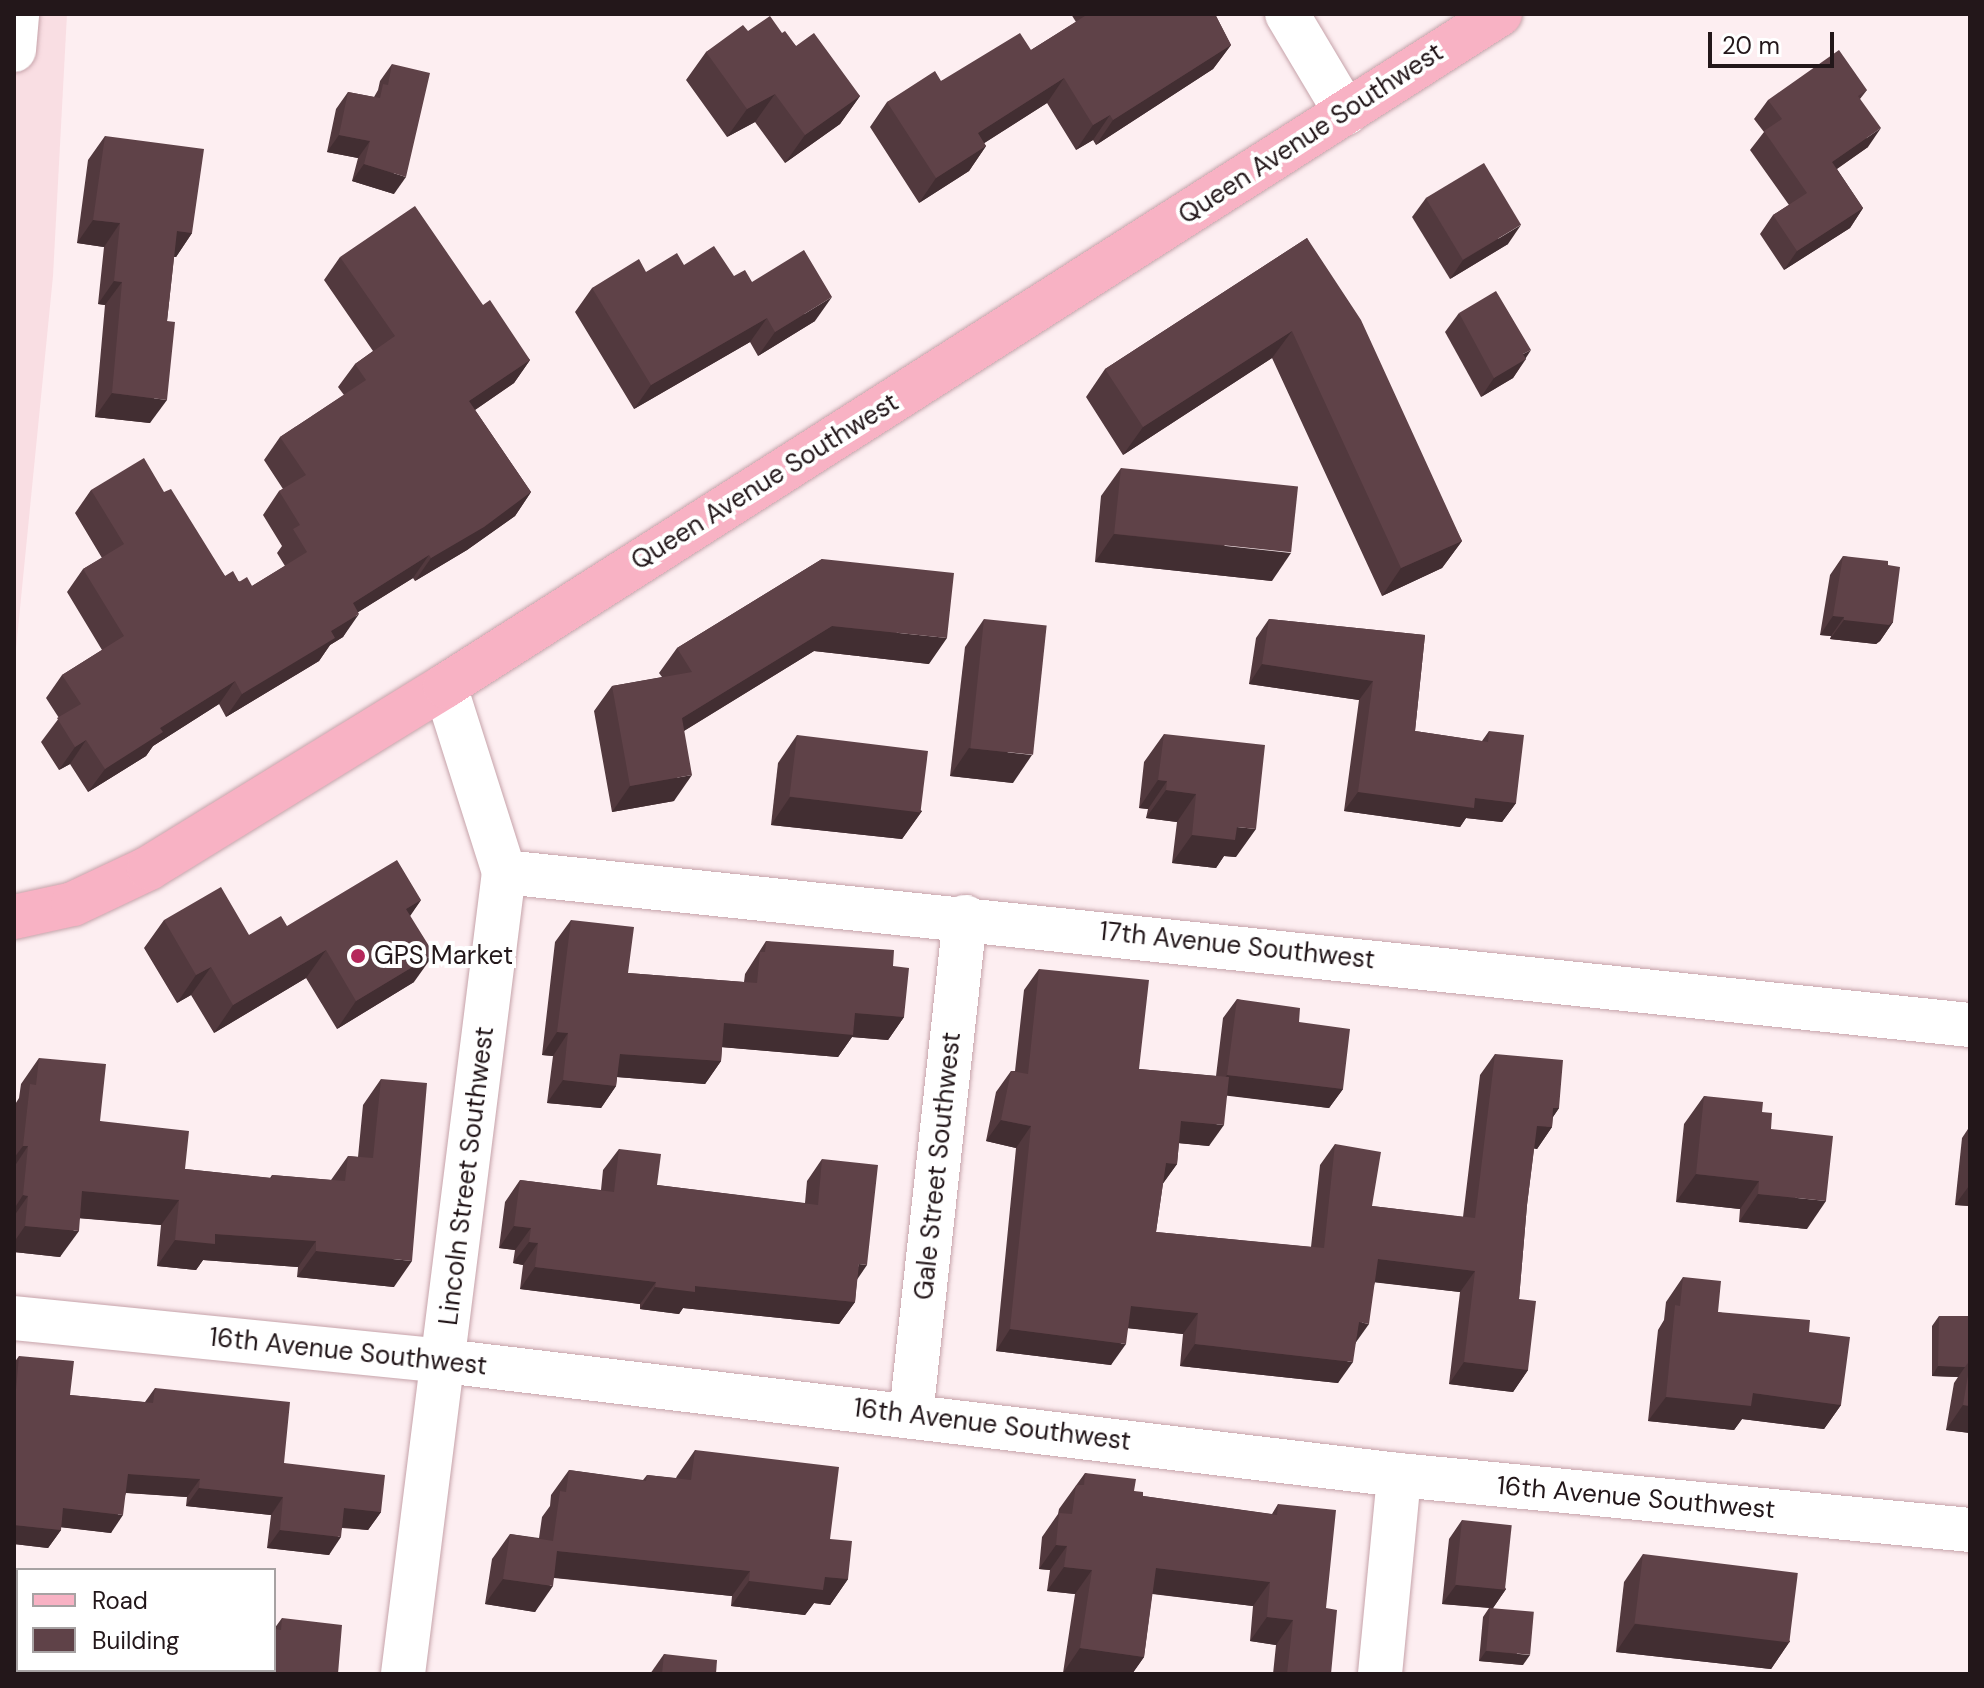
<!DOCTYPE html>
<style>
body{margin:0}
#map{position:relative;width:1984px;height:1688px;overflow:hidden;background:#fdeef1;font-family:"DM Sans",sans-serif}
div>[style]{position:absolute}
.built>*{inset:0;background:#f9dee3}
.roads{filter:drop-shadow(0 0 2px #c6a3aa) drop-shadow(0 0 2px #c6a3aa)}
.minor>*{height:44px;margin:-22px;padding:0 22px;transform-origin:22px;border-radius:22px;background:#fff}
.major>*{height:44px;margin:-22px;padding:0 22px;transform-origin:22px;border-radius:22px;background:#f8b2c4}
.wall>*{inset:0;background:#52393e}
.shaded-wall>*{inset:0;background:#422e32}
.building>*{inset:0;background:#5f4248;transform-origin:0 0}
.dots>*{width:22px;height:22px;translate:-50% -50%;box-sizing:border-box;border:4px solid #fff;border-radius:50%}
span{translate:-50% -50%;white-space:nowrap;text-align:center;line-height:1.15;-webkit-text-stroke:8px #fff;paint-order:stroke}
.street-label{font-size:26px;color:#23171a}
.poi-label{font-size:26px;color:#23171a}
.left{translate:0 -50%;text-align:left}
.frame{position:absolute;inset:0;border:16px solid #23171a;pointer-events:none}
.legend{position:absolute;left:16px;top:1568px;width:260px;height:104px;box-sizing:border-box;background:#fff;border:2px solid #a7a2a3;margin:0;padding:10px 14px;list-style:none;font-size:24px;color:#23171a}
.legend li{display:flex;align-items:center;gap:16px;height:40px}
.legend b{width:40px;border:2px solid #a7a2a3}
.scale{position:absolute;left:1708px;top:32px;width:126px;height:36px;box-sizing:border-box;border:4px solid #23171a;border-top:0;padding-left:10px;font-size:24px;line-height:28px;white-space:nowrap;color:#23171a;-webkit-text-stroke:6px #fff;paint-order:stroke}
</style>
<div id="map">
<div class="built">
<div style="clip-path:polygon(14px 14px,67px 14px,53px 276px,14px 669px)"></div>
</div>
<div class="roads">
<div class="minor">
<div style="left:1287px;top:14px;width:115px;rotate:59.2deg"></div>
<div style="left:14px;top:50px;width:36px;rotate:-85deg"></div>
<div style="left:504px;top:872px;width:1474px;rotate:5.96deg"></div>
<div style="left:14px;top:1318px;width:432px;rotate:5.7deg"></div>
<div style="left:444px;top:1361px;width:962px;rotate:6.81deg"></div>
<div style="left:1399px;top:1475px;width:574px;rotate:5.5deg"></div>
<div style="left:911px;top:1415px;width:501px;rotate:-83.81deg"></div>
<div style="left:403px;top:1674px;width:808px;rotate:-82.82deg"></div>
<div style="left:504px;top:872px;width:195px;rotate:-107.6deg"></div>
<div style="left:1380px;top:1674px;width:200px;rotate:-84.5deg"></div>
</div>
<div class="major">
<div style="left:14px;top:917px;width:60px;rotate:-12.4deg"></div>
<div style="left:73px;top:904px;width:84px;rotate:-25.3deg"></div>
<div style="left:149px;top:868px;width:347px;rotate:-31.6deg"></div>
<div style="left:445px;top:686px;width:1251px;rotate:-32.5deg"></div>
</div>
</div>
<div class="wall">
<div style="clip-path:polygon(1071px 14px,1215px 14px,1231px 45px,1213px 69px,1096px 145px,1093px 140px,1076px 150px,1047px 103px,984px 143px,986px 146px,969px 171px,919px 203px,870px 127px,887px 102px,941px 81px,1031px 50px,1076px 22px)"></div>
<div style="clip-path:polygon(748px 31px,782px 33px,796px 46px,860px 96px,840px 124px,785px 163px,755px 122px,727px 137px,686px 80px,706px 52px)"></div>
<div style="clip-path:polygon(392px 64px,394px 194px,352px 181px,358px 158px,327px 152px,336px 109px,348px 92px,374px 97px,378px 90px,380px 81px)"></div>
<div style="clip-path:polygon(1867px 90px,1860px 99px,1868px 147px,1837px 169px,1863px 208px,1850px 228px,1784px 270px,1760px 234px,1773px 215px,1789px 205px,1750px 150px,1764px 132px,1754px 119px,1768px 100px)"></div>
<div style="clip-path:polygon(105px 136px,192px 233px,176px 257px,174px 257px,167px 321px,150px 423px,95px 417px,105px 305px,98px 304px,104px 247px,77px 243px,88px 160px)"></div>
<div style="clip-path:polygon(1426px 198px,1508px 244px,1450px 279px,1412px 217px)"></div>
<div style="clip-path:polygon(1307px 238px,1462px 541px,1442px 568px,1382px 596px,1272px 358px,1123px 455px,1086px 397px,1105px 369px)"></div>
<div style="clip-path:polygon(340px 257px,483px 305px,530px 360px,514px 383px,475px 410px,531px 492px,515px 516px,467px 550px,415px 581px,413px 578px,358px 612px,343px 637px,330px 645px,319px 661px,226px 717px,219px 704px,153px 746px,146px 756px,88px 792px,70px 764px,59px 770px,41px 742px,59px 718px,46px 698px,62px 675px,102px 650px,67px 592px,83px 569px,102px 558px,75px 513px,91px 490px,164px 492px,225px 576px,252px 586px,285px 566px,277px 553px,282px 546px,263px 515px,279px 491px,283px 489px,264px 460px,280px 437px,344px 395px,338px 387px,355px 364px,373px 351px,324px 280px)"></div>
<div style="clip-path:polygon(684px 265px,752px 282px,815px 321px,758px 356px,750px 342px,634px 409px,575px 312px,592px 288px,646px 272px)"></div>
<div style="clip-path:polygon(1459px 313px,1526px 359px,1513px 378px,1481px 397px,1445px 332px)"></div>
<div style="clip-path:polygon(1121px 468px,1272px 581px,1095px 562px,1101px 496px)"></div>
<div style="clip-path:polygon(1843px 556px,1888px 565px,1893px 622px,1880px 641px,1876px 644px,1830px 639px,1831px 636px,1820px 635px,1830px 575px)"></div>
<div style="clip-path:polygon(822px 559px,929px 664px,814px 651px,684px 731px,674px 801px,612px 812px,594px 711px,612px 686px,662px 677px,659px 673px,677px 648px)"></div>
<div style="clip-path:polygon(984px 619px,1013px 783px,950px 776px,965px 647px)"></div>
<div style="clip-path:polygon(1269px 619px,1425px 635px,1415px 731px,1482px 741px,1489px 731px,1516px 803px,1502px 822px,1466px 818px,1460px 827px,1344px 811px,1359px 700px,1249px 684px,1256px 638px)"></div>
<div style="clip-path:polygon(1164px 734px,1236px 857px,1224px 856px,1216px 868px,1172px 863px,1177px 822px,1146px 818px,1148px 809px,1139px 808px,1144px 762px)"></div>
<div style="clip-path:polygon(797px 735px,922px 811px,902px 839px,771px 825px,778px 763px)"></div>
<div style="clip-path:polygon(421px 900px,410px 915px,414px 982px,337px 1029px,306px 978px,214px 1033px,191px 995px,177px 1003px,144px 948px,164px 920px,249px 935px)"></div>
<div style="clip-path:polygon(571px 920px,628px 973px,744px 982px,745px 974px,766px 941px,893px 966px,904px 1017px,888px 1040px,852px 1037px,838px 1057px,722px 1047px,721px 1061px,705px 1084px,617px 1077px,616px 1086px,601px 1108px,547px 1103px,553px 1056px,542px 1055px,555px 942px)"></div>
<div style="clip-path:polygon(1039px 969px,1139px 1069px,1216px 1076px,1223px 1018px,1237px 999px,1299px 1022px,1343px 1089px,1329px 1108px,1227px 1095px,1209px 1146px,1179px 1143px,1177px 1164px,1163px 1183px,1156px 1232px,1311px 1247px,1320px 1165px,1335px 1144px,1372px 1206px,1463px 1217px,1480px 1075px,1495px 1054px,1559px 1108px,1553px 1117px,1552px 1127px,1537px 1149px,1534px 1148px,1527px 1205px,1519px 1299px,1528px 1370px,1513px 1392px,1449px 1384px,1460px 1292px,1375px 1282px,1356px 1342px,1338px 1383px,1180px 1366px,1183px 1334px,1128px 1328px,1111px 1365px,996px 1351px,1016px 1148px,986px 1141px,996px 1092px,1011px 1071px,1015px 1071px,1024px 990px)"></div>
<div style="clip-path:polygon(39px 1058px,100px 1121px,185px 1169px,270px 1178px,272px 1175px,331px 1180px,348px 1156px,358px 1157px,363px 1105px,381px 1079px,394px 1287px,297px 1277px,298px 1267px,203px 1260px,196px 1270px,157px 1266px,161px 1225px,80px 1218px,60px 1257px,14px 1252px,14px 1106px,19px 1098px,21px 1084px)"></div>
<div style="clip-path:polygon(1704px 1096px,1762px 1112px,1771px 1129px,1807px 1229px,1739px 1222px,1740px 1209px,1676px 1202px,1684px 1124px)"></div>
<div style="clip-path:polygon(1970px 1126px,1970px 1206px,1955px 1205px,1962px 1138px)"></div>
<div style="clip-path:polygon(619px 1149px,657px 1185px,805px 1203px,807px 1181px,822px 1159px,857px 1279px,855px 1302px,839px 1324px,683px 1308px,679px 1314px,640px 1309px,640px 1304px,520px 1289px,523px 1265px,513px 1263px,515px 1250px,499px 1248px,505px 1202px,520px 1180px,601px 1190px,603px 1170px)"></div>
<div style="clip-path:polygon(1683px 1277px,1718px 1312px,1809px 1332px,1841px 1405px,1824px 1429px,1742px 1419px,1734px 1430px,1648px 1421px,1658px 1330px,1664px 1320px,1666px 1302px)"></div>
<div style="clip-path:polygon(1939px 1316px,1970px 1316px,1970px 1433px,1946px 1430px,1954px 1383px,1958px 1377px,1932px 1376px,1932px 1326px)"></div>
<div style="clip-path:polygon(19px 1356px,70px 1395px,145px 1402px,155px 1388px,284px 1463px,381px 1512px,368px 1530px,342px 1528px,329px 1555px,267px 1548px,271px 1515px,186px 1506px,187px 1497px,126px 1493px,111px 1533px,61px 1527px,61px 1530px,48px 1548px,14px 1544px,14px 1363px)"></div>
<div style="clip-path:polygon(695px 1450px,830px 1539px,848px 1579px,830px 1605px,814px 1603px,805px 1615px,731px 1606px,732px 1596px,554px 1578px,535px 1612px,485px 1604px,492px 1559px,510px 1534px,539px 1538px,542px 1517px,550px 1506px,551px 1495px,569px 1470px,643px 1480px,647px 1475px,676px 1478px,677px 1476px)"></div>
<div style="clip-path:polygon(1085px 1473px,1134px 1491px,1143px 1496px,1272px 1514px,1278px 1504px,1326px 1608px,1331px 1674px,1273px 1674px,1276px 1645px,1250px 1641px,1253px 1606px,1152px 1594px,1144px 1657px,1132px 1674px,1072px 1674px,1063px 1673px,1075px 1594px,1047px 1591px,1050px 1570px,1039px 1569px,1042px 1537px,1058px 1514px,1059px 1509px)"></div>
<div style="clip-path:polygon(1462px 1520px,1506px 1589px,1493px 1608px,1523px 1665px,1479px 1661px,1483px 1617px,1489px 1608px,1442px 1604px,1449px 1539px)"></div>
<div style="clip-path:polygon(1643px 1554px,1790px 1641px,1771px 1669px,1616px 1652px,1624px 1582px)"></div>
<div style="clip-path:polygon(282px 1618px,338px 1674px,18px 1670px,274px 1629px)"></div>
<div style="clip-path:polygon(664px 1654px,716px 1674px,650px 1674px)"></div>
</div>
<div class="shaded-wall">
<div style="clip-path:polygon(1231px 45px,1213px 69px,1096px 145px,1113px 120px)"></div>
<div style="clip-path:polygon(1064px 78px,1047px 103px,961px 158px,978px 133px)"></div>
<div style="clip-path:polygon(775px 94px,755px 122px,727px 137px,747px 109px)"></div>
<div style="clip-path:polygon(860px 96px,840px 124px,785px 163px,805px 135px)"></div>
<div style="clip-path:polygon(1110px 115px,1093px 140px,1076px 150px,1093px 125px)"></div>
<div style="clip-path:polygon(1881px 128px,1868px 147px,1819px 181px,1832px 162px)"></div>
<div style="clip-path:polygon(339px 135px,370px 141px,358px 158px,327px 152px)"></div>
<div style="clip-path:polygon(986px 146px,969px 171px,919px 203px,936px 178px)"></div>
<div style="clip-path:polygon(364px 164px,406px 177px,394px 194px,352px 181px)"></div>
<div style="clip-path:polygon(1863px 208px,1850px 228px,1784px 270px,1797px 251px)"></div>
<div style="clip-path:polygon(93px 220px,120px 223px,104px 247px,77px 243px)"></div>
<div style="clip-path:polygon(1521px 225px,1508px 244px,1450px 279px,1463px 260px)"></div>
<div style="clip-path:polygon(177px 231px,192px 233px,176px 257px,160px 255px)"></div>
<div style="clip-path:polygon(114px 281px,122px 282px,105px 305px,98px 304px)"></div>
<div style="clip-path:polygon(832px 297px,815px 321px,758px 356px,775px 332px)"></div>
<div style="clip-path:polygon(767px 318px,750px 342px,634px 409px,651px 385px)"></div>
<div style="clip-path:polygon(1292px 331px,1272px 358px,1123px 455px,1143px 427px)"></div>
<div style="clip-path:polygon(1531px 350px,1513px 378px,1481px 397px,1494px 378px,1523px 354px)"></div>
<div style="clip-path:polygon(530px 360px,514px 383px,453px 425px,469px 401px)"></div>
<div style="clip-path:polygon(112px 393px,167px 400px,150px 423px,95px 417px)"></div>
<div style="clip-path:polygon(531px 492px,515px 516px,467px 550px,415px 581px,431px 558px)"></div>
<div style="clip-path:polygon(1114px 534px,1291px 553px,1272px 581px,1095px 562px)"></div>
<div style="clip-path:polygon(1462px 541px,1442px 568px,1382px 596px,1401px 568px)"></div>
<div style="clip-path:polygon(429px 555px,413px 578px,336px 626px,353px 603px)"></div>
<div style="clip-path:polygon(359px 614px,343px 637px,330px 645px,319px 661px,226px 717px,242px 694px,331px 631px)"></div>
<div style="clip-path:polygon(1833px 616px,1844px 617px,1831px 636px,1820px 635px)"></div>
<div style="clip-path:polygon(1844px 620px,1893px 622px,1880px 641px,1876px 644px,1830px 639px)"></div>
<div style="clip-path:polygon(832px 626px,947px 638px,929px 664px,814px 651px,664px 743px,682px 718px)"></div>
<div style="clip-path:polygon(1262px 664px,1373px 681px,1359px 700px,1249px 684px)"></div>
<div style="clip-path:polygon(235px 681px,219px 704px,153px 746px,146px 756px,88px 792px,105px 769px,160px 728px)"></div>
<div style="clip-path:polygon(86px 740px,70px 764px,59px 770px,75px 747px)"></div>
<div style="clip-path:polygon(969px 748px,1032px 755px,1013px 783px,950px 776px)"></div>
<div style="clip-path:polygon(692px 775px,674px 801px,612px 812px,630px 786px)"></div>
<div style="clip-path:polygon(1158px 780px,1167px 781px,1148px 809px,1139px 808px)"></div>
<div style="clip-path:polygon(1166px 790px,1196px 794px,1177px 822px,1146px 818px)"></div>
<div style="clip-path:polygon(1358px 792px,1475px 798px,1516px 803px,1502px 822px,1466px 818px,1460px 827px,1344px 811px)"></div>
<div style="clip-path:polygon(790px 797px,922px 811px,902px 839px,771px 825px)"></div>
<div style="clip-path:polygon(1237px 827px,1256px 829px,1236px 857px,1224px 856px,1216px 868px,1172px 863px,1192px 835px)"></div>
<div style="clip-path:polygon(421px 900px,402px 928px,406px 909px)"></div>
<div style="clip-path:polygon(326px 950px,306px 978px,214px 1033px,233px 1005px)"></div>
<div style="clip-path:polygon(434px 954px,414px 982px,337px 1029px,356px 1001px)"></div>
<div style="clip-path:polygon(211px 967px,191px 995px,177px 1003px,196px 975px)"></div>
<div style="clip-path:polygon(855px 1013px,904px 1017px,888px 1040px,852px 1037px,838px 1057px,708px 1046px,724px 1023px)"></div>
<div style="clip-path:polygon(557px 1032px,568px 1033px,553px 1056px,542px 1055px)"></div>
<div style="clip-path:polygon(620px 1054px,721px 1061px,705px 1084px,604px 1076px)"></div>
<div style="clip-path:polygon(1227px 1075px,1343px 1089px,1329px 1108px,1213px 1094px)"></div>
<div style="clip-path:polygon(563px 1080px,616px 1086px,601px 1108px,547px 1103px)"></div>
<div style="clip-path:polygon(1553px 1108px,1559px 1108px,1546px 1127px,1552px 1127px,1537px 1149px,1522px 1147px,1537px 1126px)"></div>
<div style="clip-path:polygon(1001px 1120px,1031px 1126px,1016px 1148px,986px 1141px)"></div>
<div style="clip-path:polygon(1181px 1121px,1224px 1125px,1209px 1146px,1166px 1142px)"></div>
<div style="clip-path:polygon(23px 1146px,28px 1146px,14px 1167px,14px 1158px)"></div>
<div style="clip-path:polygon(1166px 1163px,1177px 1164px,1162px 1185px)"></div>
<div style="clip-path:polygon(1696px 1174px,1759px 1181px,1740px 1209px,1676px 1202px)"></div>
<div style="clip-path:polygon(1969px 1186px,1970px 1186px,1970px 1206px,1955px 1205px)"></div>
<div style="clip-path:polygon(82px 1191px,179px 1200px,161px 1225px,64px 1217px)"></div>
<div style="clip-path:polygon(1758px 1194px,1826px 1201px,1807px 1229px,1739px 1222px)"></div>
<div style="clip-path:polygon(23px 1195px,28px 1196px,14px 1216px,14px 1209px)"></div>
<div style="clip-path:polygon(25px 1226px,79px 1231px,60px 1257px,14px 1252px,14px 1242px)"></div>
<div style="clip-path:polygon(514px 1226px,531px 1228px,515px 1250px,499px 1248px)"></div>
<div style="clip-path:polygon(215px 1234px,316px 1241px,298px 1267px,203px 1260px,196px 1270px,157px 1266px,175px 1240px)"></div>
<div style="clip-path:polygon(529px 1242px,538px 1243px,523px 1265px,513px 1263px)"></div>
<div style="clip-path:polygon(316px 1251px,412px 1261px,394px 1287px,297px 1277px)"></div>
<div style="clip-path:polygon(1378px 1259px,1475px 1271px,1460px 1292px,1363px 1281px)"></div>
<div style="clip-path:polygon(859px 1264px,867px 1265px,852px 1287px)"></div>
<div style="clip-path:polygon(535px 1267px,656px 1282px,640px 1304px,520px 1289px)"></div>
<div style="clip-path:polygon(695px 1286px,855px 1302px,839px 1324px,683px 1308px,679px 1314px,640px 1309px,655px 1287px)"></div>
<div style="clip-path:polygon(1131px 1306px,1198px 1313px,1183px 1334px,1116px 1327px)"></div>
<div style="clip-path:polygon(1359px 1322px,1369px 1324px,1354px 1345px)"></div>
<div style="clip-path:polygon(1010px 1329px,1126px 1344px,1111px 1365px,996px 1351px)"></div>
<div style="clip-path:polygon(1195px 1344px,1353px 1362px,1338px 1383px,1180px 1366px)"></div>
<div style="clip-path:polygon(1464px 1362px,1528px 1370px,1513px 1392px,1449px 1384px)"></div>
<div style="clip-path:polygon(1938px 1366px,1965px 1367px,1958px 1377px,1932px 1376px)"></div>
<div style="clip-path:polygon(1753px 1393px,1841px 1405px,1824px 1429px,1742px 1419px,1734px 1430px,1648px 1421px,1666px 1397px)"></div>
<div style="clip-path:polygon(1963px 1405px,1970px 1406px,1970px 1433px,1946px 1430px)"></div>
<div style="clip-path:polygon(128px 1474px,200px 1479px,187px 1497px,115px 1492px)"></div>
<div style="clip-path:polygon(199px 1488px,283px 1497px,271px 1515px,186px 1506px)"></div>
<div style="clip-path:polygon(63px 1508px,123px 1515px,111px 1533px,50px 1526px)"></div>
<div style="clip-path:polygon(344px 1508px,381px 1512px,368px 1530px,332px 1526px)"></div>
<div style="clip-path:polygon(14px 1525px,61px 1530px,48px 1548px,14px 1544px)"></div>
<div style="clip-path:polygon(280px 1530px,341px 1537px,329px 1555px,267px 1548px)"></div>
<div style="clip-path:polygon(1056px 1545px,1067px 1546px,1050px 1570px,1039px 1569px)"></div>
<div style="clip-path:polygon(557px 1551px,750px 1571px,732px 1596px,539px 1576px)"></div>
<div style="clip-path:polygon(1064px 1567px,1092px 1570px,1075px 1594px,1047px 1591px)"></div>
<div style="clip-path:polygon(1156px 1568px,1270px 1582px,1253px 1606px,1139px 1592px)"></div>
<div style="clip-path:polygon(825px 1577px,848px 1579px,830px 1605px,814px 1603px,805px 1615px,731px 1606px,749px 1581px)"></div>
<div style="clip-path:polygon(503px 1579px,553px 1586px,535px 1612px,485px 1604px)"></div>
<div style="clip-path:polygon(1456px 1585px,1506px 1589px,1493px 1608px,1442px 1604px)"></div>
<div style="clip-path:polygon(1267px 1617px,1293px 1620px,1276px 1645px,1250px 1641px)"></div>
<div style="clip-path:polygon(1635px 1624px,1790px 1641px,1771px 1669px,1616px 1652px)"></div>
<div style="clip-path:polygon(1080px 1648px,1144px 1657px,1132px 1674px,1072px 1674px,1063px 1673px)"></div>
<div style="clip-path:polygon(1486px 1651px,1530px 1655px,1523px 1665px,1479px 1661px)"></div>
</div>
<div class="building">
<div style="clip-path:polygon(1088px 14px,1215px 14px,1231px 45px,1113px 120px,1110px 115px,1093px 125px,1064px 78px,978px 133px,986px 146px,936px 178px,887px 102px,935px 71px,941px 81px,1020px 33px,1031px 50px)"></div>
<div style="clip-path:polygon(770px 16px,782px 33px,785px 31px,796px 46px,814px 33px,860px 96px,805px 135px,775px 94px,747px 109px,706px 52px,743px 25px,748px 31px)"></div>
<div style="clip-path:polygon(1839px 50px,1867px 90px,1858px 96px,1881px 128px,1832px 162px,1863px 208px,1797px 251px,1773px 215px,1807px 193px,1764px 131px,1782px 119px,1768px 100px)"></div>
<div style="clip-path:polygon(392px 64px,430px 73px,406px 177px,364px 164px,370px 141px,339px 135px,348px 92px,380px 98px,383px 84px,388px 85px)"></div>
<div style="clip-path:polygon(105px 136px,204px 149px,192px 233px,177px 231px,167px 321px,175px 322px,167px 400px,112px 393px,122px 282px,114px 281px,120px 223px,93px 220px)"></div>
<div style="left:1484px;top:163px;width:72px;height:68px;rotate:59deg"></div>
<div style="clip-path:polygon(415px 206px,483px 305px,490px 300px,530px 360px,469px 401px,531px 492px,484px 527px,431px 558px,429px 555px,353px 603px,359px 614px,331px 631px,335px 638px,242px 694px,235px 681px,160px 728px,163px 732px,105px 769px,86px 740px,75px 747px,57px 718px,81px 704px,62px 675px,124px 636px,83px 569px,124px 544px,91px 490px,144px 458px,164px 492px,171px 489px,225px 576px,233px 571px,239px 582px,247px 577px,252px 586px,307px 552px,293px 529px,300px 525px,279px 491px,306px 475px,280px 437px,366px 380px,355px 364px,395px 336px,340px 257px)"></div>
<div style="clip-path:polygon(1307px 238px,1361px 320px,1462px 541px,1401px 568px,1292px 331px,1143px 427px,1105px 369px)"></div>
<div style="clip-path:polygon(714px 246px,734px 276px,745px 270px,752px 282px,804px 250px,832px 297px,775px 332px,767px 318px,651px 385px,592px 288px,639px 259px,646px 272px,677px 253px,684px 265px)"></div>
<div style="clip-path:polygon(1496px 291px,1531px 350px,1523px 354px,1526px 359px,1494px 378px,1459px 313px)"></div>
<div style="left:1121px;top:468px;width:178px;height:66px;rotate:6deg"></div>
<div style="clip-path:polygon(1843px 556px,1888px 561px,1888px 565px,1900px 567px,1893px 622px,1889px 625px,1844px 620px,1844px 617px,1833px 616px)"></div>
<div style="clip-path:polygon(822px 559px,954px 573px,947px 638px,832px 626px,682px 718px,692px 775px,630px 786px,612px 686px,692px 672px,677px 648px)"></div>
<div style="left:984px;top:619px;width:63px;height:130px;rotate:6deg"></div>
<div style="clip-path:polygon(1269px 619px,1425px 635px,1415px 731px,1488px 742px,1489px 731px,1524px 735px,1516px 803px,1475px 798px,1474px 808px,1358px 792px,1373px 681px,1262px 664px)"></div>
<div style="clip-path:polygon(1164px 734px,1265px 745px,1256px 829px,1237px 827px,1235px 840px,1192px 835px,1196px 794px,1166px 790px,1167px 781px,1158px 780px)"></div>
<div style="left:797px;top:735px;width:132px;height:62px;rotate:7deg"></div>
<div style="clip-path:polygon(397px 860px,421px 900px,406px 909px,434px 954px,356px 1001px,326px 950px,233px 1005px,211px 967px,196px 975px,164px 920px,221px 887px,249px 935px,281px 916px,287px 926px)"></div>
<div style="clip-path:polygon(571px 920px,634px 927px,628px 973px,757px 983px,760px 952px,765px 952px,766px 941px,894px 950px,893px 966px,909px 968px,904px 1017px,855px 1013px,853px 1035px,724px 1023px,721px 1061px,620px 1054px,616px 1086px,563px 1080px,568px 1033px,557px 1032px)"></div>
<div style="clip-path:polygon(1039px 969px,1149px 980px,1139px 1069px,1229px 1077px,1224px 1125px,1181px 1121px,1177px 1164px,1166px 1163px,1156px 1232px,1324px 1248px,1335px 1144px,1381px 1152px,1372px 1206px,1475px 1218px,1495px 1054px,1563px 1060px,1559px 1108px,1553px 1108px,1552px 1127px,1537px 1126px,1527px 1205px,1519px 1299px,1536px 1301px,1528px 1370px,1464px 1362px,1475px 1271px,1378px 1259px,1369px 1324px,1359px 1322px,1353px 1362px,1195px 1344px,1198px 1313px,1131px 1306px,1126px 1344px,1010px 1329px,1031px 1126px,1001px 1120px,1011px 1071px,1028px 1074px)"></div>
<div style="clip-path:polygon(1237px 999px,1300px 1008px,1299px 1022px,1350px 1029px,1343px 1089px,1227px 1075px)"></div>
<div style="clip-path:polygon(39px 1058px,106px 1064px,100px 1121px,189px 1131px,185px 1169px,272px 1178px,272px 1175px,345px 1181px,348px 1156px,373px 1158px,381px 1079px,427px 1083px,412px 1261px,316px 1251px,316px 1241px,215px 1234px,215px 1244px,175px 1240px,179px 1200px,82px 1191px,79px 1231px,25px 1226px,28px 1196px,23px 1195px,28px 1146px,23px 1146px,30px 1084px,36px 1085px)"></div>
<div style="clip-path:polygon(1704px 1096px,1763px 1102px,1762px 1112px,1772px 1113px,1771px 1129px,1833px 1136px,1826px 1201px,1758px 1194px,1759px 1181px,1696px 1174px)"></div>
<div style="clip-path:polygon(619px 1149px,661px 1154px,657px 1185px,818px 1205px,822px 1159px,878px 1165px,867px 1265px,859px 1264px,855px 1302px,695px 1286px,695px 1292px,655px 1287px,656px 1282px,535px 1267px,538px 1243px,529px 1242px,531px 1228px,514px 1226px,520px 1180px,614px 1192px)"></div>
<div style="clip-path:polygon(1683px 1277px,1721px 1281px,1718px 1312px,1810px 1320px,1809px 1332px,1850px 1337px,1841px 1405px,1753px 1393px,1751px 1406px,1666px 1397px,1675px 1305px,1680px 1306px)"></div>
<div style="clip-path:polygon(1939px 1316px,1970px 1316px,1970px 1360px,1965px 1367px,1938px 1366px)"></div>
<div style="clip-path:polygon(19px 1356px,74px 1361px,70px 1395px,153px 1403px,155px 1388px,290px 1402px,284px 1463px,385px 1475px,381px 1512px,344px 1508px,341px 1537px,280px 1530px,283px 1497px,199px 1488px,200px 1479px,128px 1474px,123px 1515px,63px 1508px,61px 1530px,14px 1525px,14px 1412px)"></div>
<div style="clip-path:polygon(1970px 1363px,1970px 1406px,1963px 1405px)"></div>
<div style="clip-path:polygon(695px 1450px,839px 1467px,830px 1539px,852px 1541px,848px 1579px,825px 1577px,823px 1590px,749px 1581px,750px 1571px,557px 1551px,553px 1586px,503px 1579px,510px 1534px,553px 1541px,560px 1491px,566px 1492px,569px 1470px,646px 1481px,647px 1475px,691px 1480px)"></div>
<div style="clip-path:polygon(1085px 1473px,1136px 1479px,1134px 1491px,1143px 1492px,1143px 1496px,1277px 1515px,1278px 1504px,1336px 1510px,1326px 1608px,1337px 1610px,1331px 1674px,1287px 1674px,1293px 1620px,1267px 1617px,1270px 1582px,1156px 1568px,1144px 1657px,1080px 1648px,1092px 1570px,1064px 1567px,1067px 1546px,1056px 1545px,1059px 1513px,1072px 1514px,1076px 1485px,1084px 1485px)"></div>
<div style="left:1462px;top:1520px;width:50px;height:65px;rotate:6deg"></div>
<div style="left:1643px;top:1554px;width:156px;height:70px;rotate:7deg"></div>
<div style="left:1490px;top:1608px;width:44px;height:43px;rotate:5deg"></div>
<div style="clip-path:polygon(282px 1618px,342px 1625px,338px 1674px,14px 1674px,14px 1629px,18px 1630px,18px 1670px,274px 1670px,274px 1629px,281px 1630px)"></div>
<div style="clip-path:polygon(664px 1654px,717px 1660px,716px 1674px,662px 1674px)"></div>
</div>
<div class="dots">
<div style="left:358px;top:956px;background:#b5275b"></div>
</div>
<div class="street-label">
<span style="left:1311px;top:134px;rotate:-33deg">Queen Avenue Southwest</span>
<span style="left:765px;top:482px;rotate:-32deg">Queen Avenue Southwest</span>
<span style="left:1237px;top:946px;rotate:6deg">17th Avenue Southwest</span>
<span style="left:938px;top:1166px;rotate:-84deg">Gale Street Southwest</span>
<span style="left:467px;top:1176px;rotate:-83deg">Lincoln Street Southwest</span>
<span style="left:348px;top:1352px;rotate:6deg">16th Avenue Southwest</span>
<span style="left:992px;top:1425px;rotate:7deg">16th Avenue Southwest</span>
<span style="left:1636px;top:1498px;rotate:5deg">16th Avenue Southwest</span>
</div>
<div class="poi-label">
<span class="left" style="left:374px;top:956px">GPS Market</span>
</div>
<div class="frame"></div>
<ul class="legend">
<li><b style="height:10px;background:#f8b2c4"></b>Road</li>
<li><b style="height:22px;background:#5f4248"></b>Building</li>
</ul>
<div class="scale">20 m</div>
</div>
